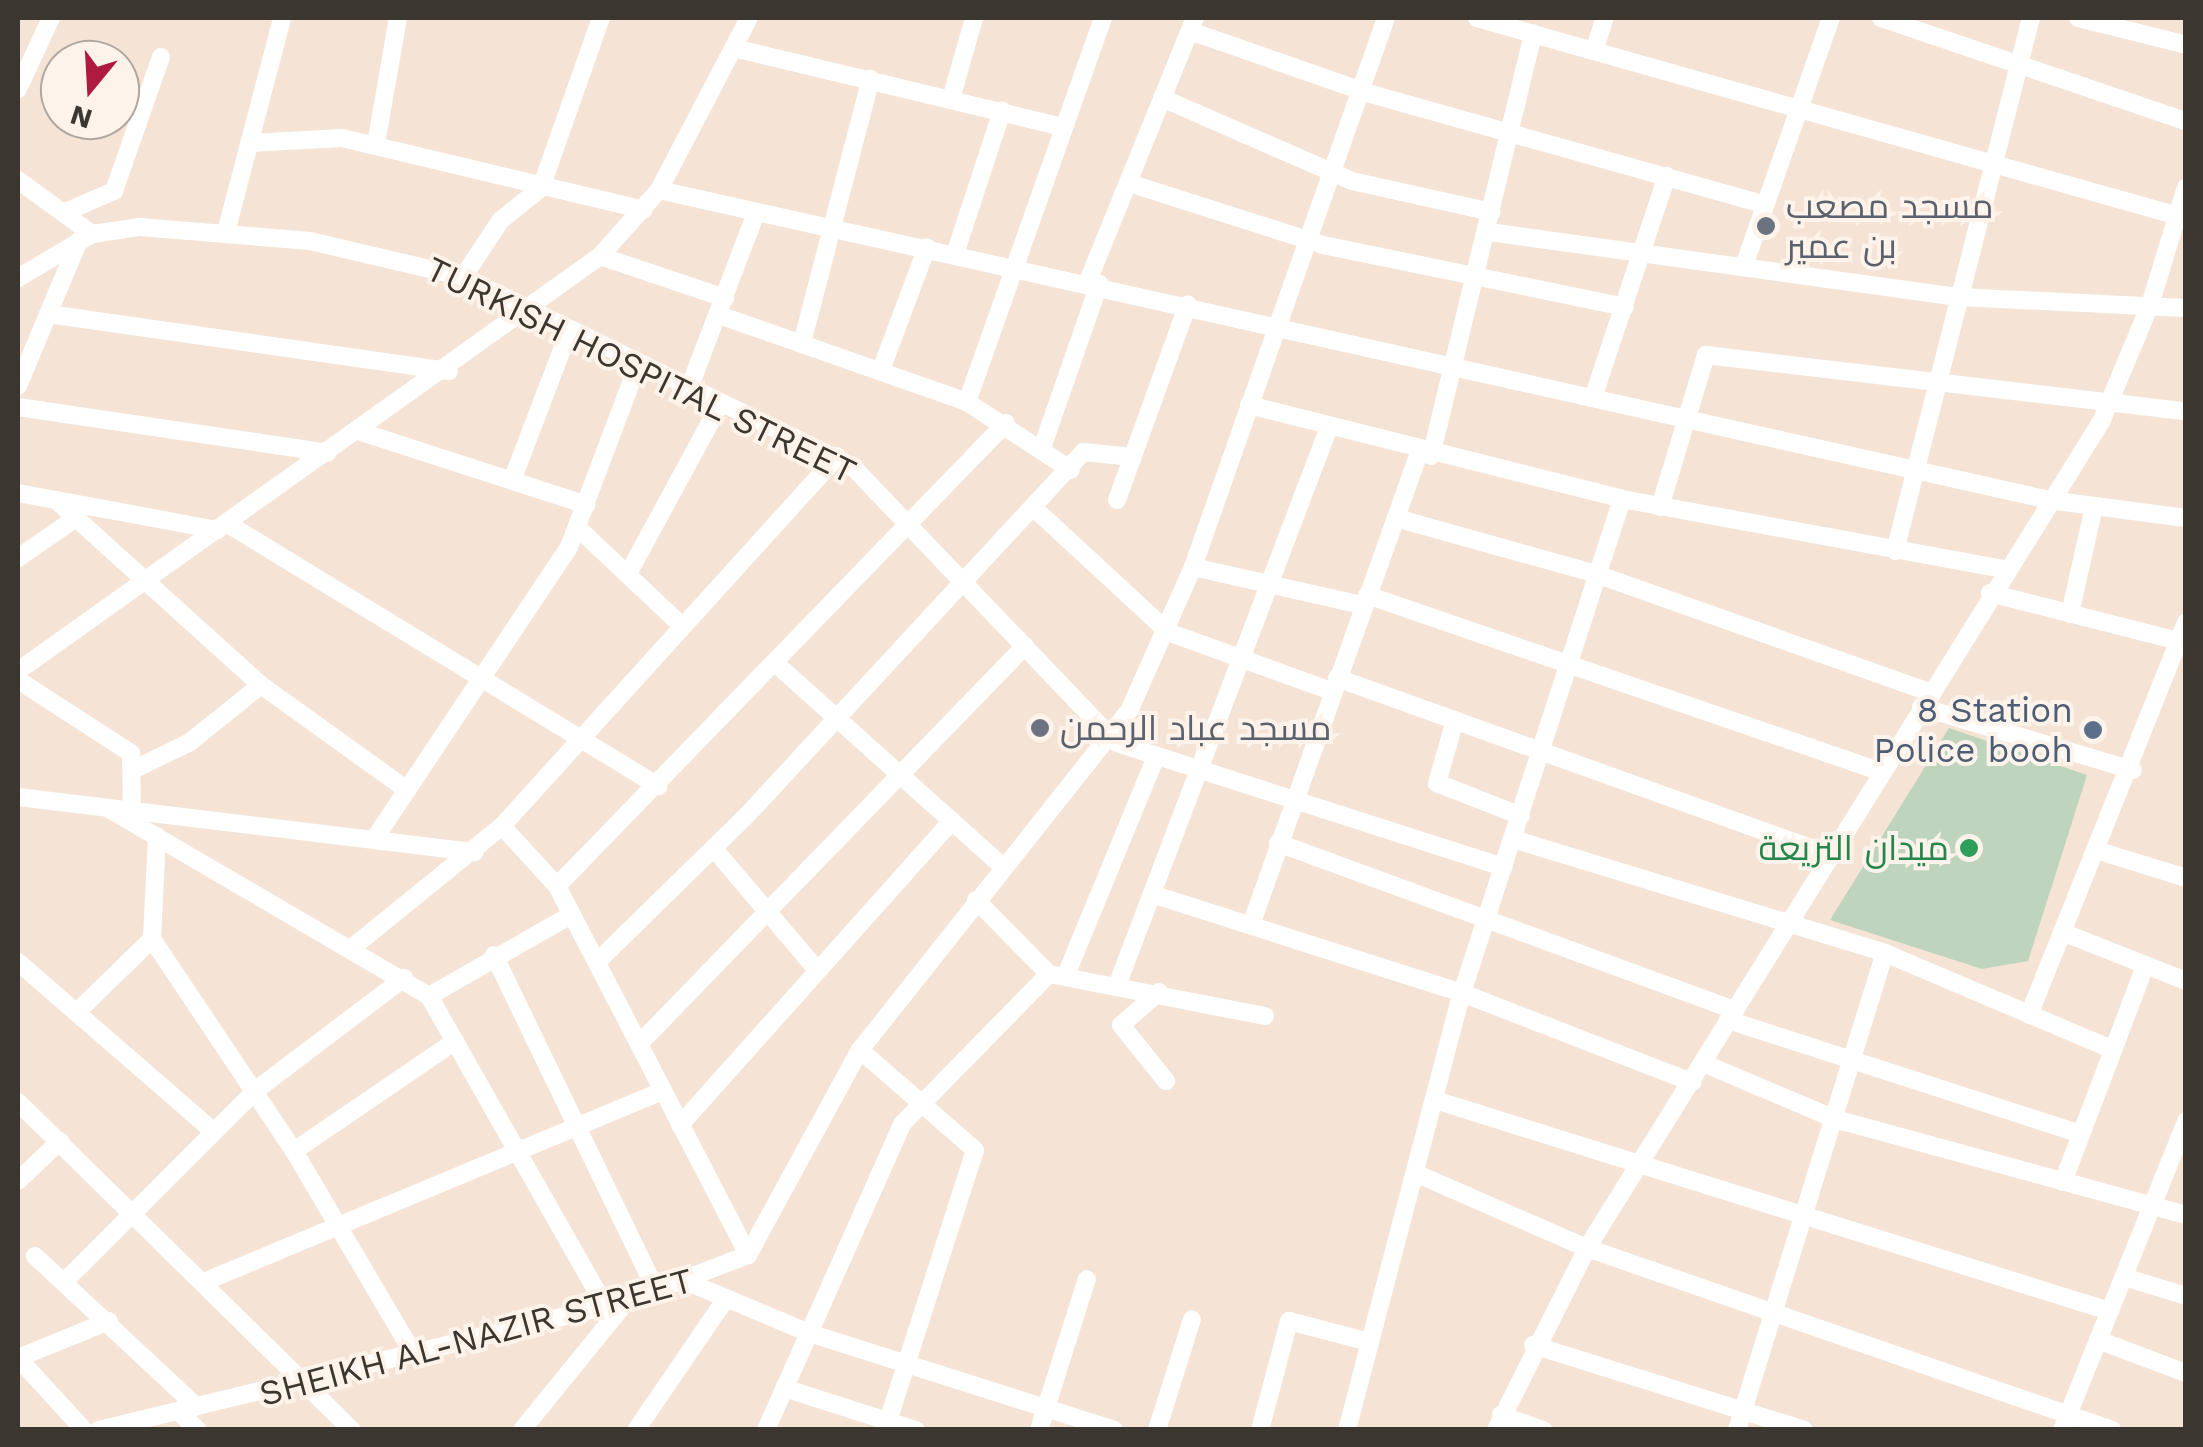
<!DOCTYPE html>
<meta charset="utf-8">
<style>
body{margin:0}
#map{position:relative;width:2203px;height:1447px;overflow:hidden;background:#f5e4d6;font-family:"Work Sans",Cairo,sans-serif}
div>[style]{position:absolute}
.green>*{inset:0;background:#bed4bd}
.minor>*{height:18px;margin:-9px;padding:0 9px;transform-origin:9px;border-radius:9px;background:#fff}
.dots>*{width:28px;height:28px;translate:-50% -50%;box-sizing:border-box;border:5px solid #fdf3ea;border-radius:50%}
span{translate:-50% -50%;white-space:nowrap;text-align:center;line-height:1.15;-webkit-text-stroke:8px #fdf3ea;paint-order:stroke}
.worship-label{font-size:35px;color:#5b616d}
.left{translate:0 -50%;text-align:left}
.street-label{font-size:35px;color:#3c3630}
.service-label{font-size:35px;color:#4e5e75}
.right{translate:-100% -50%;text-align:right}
.leisure-label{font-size:35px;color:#27864d}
.frame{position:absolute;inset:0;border:20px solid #3c3630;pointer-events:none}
.north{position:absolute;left:40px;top:40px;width:100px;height:100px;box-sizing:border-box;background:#fdf3ea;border:2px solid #b0a7a0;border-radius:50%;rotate:198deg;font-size:28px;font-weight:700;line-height:40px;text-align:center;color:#3c3630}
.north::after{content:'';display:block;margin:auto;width:35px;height:45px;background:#af1b40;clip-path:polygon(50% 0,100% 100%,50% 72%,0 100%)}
</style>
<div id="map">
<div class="green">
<div style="clip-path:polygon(1949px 728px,2087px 775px,2028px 961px,1982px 969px,1830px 920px)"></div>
</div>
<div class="minor">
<div style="left:1477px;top:18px;width:736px;rotate:15.77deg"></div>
<div style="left:1881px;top:18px;width:322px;rotate:18.7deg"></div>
<div style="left:2078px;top:18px;width:111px;rotate:14deg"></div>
<div style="left:1190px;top:31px;width:192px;rotate:19.2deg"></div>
<div style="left:1371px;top:94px;width:409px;rotate:15.7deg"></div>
<div style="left:734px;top:48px;width:338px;rotate:13.5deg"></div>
<div style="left:1594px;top:51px;width:35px;rotate:-72deg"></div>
<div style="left:18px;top:89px;width:78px;rotate:-65.1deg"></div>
<div style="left:1162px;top:98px;width:207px;rotate:23.6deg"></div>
<div style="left:1352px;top:181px;width:143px;rotate:12.5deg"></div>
<div style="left:951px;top:99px;width:84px;rotate:-74.1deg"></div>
<div style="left:251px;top:143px;width:91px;rotate:-3.1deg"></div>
<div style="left:342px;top:138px;width:310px;rotate:13.4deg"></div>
<div style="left:376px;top:144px;width:128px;rotate:-80.1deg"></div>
<div style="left:18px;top:180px;width:92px;rotate:36.1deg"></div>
<div style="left:1129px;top:183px;width:204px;rotate:17.7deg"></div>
<div style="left:1323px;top:245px;width:308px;rotate:11.6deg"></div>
<div style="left:659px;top:190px;width:1424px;rotate:12.57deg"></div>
<div style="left:2049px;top:500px;width:138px;rotate:7.5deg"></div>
<div style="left:63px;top:213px;width:56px;rotate:-23.3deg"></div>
<div style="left:114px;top:191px;width:142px;rotate:-70.7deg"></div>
<div style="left:226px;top:232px;width:221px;rotate:-75.3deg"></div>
<div style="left:1489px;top:232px;width:474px;rotate:7.9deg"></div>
<div style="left:1959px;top:297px;width:227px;rotate:2.8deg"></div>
<div style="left:955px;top:254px;width:151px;rotate:-71.8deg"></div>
<div style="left:600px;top:256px;width:132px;rotate:18.6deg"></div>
<div style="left:1744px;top:266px;width:263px;rotate:-70.7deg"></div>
<div style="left:463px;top:277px;width:69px;rotate:-56.3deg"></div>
<div style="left:501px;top:220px;width:51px;rotate:-38.7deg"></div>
<div style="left:541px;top:188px;width:180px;rotate:-70.6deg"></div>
<div style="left:18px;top:278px;width:86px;rotate:-30.7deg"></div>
<div style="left:92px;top:234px;width:49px;rotate:-8.3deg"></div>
<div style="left:140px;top:227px;width:171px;rotate:4.7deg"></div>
<div style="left:310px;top:241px;width:157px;rotate:13.2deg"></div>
<div style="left:463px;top:277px;width:432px;rotate:25.9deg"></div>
<div style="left:852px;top:466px;width:383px;rotate:46.3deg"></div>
<div style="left:1117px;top:743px;width:406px;rotate:17.8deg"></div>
<div style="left:1088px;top:281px;width:284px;rotate:-67.9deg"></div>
<div style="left:48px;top:314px;width:405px;rotate:8.1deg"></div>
<div style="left:719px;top:315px;width:263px;rotate:19.3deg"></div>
<div style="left:967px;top:402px;width:124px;rotate:33.2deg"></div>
<div style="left:802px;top:343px;width:273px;rotate:-75.4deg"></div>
<div style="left:881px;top:370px;width:131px;rotate:-69.5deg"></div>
<div style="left:18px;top:386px;width:158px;rotate:-67.3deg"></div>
<div style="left:688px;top:391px;width:191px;rotate:-69.1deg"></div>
<div style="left:1593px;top:398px;width:234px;rotate:-71.6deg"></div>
<div style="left:967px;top:402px;width:407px;rotate:-70.5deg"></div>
<div style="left:1249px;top:405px;width:385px;rotate:14.1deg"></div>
<div style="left:1622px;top:499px;width:387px;rotate:10.4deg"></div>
<div style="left:18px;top:407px;width:313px;rotate:8.4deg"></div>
<div style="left:361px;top:432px;width:237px;rotate:17.9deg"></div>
<div style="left:1042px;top:448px;width:174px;rotate:-70.8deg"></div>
<div style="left:1431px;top:456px;width:435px;rotate:-76.4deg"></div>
<div style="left:513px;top:478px;width:154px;rotate:-69.1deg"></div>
<div style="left:18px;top:493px;width:203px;rotate:10.5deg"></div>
<div style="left:56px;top:500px;width:276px;rotate:42.1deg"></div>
<div style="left:261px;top:685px;width:180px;rotate:35.7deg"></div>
<div style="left:1117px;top:500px;width:208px;rotate:-70.1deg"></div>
<div style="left:1660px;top:507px;width:159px;rotate:-73.2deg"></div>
<div style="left:1706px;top:355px;width:483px;rotate:6.7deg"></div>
<div style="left:1036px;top:510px;width:180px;rotate:42.7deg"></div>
<div style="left:1168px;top:632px;width:173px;rotate:19.9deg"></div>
<div style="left:1396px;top:518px;width:208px;rotate:15.6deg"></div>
<div style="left:1596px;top:574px;width:354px;rotate:19.5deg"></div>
<div style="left:228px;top:524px;width:504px;rotate:31.35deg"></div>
<div style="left:578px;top:528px;width:143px;rotate:43.3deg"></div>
<div style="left:1895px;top:551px;width:550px;rotate:-75.69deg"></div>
<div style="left:18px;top:558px;width:70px;rotate:-34.6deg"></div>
<div style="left:1193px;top:567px;width:173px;rotate:12.7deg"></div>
<div style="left:629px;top:572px;width:189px;rotate:-61.5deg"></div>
<div style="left:1990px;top:593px;width:202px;rotate:14.3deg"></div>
<div style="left:1367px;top:595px;width:545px;rotate:18.97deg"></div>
<div style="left:2070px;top:614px;width:110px;rotate:-77.4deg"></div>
<div style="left:775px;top:663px;width:303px;rotate:41.8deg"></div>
<div style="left:18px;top:671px;width:715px;rotate:-35.49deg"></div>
<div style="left:600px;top:256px;width:89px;rotate:-48.2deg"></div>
<div style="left:659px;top:190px;width:194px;rotate:-62.4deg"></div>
<div style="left:1337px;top:678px;width:524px;rotate:19.75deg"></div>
<div style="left:18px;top:680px;width:135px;rotate:32.9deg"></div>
<div style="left:131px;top:753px;width:58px;rotate:89deg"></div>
<div style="left:1921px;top:707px;width:221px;rotate:16.6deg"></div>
<div style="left:1455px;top:720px;width:66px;rotate:105.9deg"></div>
<div style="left:1437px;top:783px;width:90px;rotate:21.4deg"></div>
<div style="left:137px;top:768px;width:59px;rotate:-26.1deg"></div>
<div style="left:190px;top:742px;width:91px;rotate:-38.8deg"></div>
<div style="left:18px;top:797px;width:460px;rotate:6.9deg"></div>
<div style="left:109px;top:809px;width:371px;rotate:30.3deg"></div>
<div style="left:429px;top:996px;width:356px;rotate:60.4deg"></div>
<div style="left:502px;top:826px;width:81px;rotate:47.5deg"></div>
<div style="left:557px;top:886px;width:416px;rotate:62.6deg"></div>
<div style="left:375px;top:838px;width:350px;rotate:-56.3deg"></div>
<div style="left:569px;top:547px;width:192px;rotate:-69.3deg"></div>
<div style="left:1513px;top:839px;width:389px;rotate:17deg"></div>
<div style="left:1885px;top:953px;width:248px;rotate:23deg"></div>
<div style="left:1278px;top:843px;width:487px;rotate:20.1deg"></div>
<div style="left:715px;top:850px;width:157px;rotate:49.6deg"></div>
<div style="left:2099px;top:851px;width:91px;rotate:17.2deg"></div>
<div style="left:557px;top:886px;width:645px;rotate:-45.88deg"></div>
<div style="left:1155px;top:895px;width:322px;rotate:17.7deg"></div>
<div style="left:1462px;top:993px;width:247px;rotate:21.2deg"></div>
<div style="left:976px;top:900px;width:104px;rotate:45.4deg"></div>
<div style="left:1049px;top:974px;width:220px;rotate:11deg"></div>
<div style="left:1252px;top:922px;width:499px;rotate:-70.4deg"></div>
<div style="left:2062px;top:932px;width:133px;rotate:21.6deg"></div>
<div style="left:152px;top:939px;width:255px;rotate:56.2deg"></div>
<div style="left:294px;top:1151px;width:237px;rotate:59.5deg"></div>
<div style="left:353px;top:947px;width:192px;rotate:-39.1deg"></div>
<div style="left:502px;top:826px;width:499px;rotate:-47.8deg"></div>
<div style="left:494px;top:955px;width:374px;rotate:64.2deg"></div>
<div style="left:599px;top:960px;width:210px;rotate:-44.4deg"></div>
<div style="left:749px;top:813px;width:492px;rotate:-47.2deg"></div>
<div style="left:1083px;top:452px;width:50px;rotate:5.7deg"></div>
<div style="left:18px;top:962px;width:259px;rotate:40.9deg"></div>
<div style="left:1066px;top:975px;width:234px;rotate:-67.6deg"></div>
<div style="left:1118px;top:983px;width:595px;rotate:-69.22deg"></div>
<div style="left:1159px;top:992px;width:50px;rotate:139deg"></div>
<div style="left:1121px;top:1025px;width:72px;rotate:51.2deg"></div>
<div style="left:429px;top:996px;width:163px;rotate:-29.7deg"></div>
<div style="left:80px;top:1009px;width:100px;rotate:-44.2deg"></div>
<div style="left:152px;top:939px;width:103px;rotate:-87.2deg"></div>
<div style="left:2029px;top:1015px;width:423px;rotate:-68.2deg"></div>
<div style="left:1728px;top:1020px;width:370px;rotate:17.9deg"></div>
<div style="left:640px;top:1043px;width:553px;rotate:-45.88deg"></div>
<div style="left:860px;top:1050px;width:152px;rotate:41deg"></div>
<div style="left:975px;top:1150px;width:294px;rotate:107.8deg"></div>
<div style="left:1703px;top:1063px;width:143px;rotate:23deg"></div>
<div style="left:1835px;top:1119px;width:364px;rotate:15.3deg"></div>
<div style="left:1435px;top:1100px;width:706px;rotate:17.38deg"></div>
<div style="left:18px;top:1102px;width:468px;rotate:44.5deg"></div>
<div style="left:680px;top:1125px;width:408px;rotate:-48.2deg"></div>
<div style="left:294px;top:1151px;width:195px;rotate:-34.3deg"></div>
<div style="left:1415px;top:1173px;width:188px;rotate:23.6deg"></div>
<div style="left:1587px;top:1248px;width:556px;rotate:19.12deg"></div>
<div style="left:18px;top:1181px;width:58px;rotate:-43.6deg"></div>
<div style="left:2063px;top:1182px;width:231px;rotate:-69.2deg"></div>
<div style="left:35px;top:1256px;width:221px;rotate:43deg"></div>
<div style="left:2124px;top:1277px;width:65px;rotate:17deg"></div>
<div style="left:65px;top:1281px;width:270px;rotate:-45deg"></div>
<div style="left:256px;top:1090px;width:186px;rotate:-37.1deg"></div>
<div style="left:206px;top:1281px;width:494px;rotate:-22.6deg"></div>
<div style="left:690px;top:1283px;width:129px;rotate:22.8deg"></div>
<div style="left:809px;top:1333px;width:320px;rotate:17.6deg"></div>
<div style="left:2098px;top:1340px;width:94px;rotate:20.6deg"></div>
<div style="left:1533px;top:1345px;width:284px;rotate:17.4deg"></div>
<div style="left:784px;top:1388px;width:139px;rotate:17.7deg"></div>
<div style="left:178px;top:1411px;width:28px;rotate:44deg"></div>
<div style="left:1501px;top:1415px;width:45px;rotate:19.7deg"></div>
<div style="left:84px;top:1430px;width:98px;rotate:-132.5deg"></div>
<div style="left:18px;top:1358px;width:98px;rotate:-22.1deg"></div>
<div style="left:99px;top:1430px;width:544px;rotate:-13.73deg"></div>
<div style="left:627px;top:1301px;width:129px;rotate:-20.8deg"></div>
<div style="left:748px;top:1255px;width:234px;rotate:-61.4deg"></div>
<div style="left:860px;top:1050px;width:435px;rotate:-51.6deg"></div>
<div style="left:1130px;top:709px;width:155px;rotate:-66.1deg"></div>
<div style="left:1193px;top:567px;width:582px;rotate:-70.63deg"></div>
<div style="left:522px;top:1430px;width:166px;rotate:-50.9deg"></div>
<div style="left:636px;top:1430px;width:158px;rotate:-55.6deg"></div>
<div style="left:766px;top:1430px;width:335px;rotate:-66deg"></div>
<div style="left:902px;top:1124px;width:210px;rotate:-45.6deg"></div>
<div style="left:1039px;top:1430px;width:158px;rotate:-72.4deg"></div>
<div style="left:1157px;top:1430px;width:116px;rotate:-72.5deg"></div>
<div style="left:1260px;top:1430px;width:113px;rotate:-75.1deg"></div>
<div style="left:1289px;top:1321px;width:79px;rotate:14.7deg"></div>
<div style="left:1347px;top:1430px;width:452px;rotate:-75.3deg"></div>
<div style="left:1462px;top:993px;width:519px;rotate:-72.05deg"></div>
<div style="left:1496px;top:1430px;width:203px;rotate:-63.4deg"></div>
<div style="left:1587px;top:1248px;width:973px;rotate:-58.11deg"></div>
<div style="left:2101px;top:422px;width:127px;rotate:-67.3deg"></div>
<div style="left:2150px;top:305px;width:123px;rotate:-73deg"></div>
<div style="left:1737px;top:1430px;width:499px;rotate:-72.8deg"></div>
<div style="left:2062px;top:1430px;width:333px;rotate:-68.1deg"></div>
</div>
<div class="dots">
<div style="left:1766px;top:226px;background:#6b7280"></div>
<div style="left:1040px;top:728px;background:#6b7280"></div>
<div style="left:2093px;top:730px;background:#5c6f8a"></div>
<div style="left:1969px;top:848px;background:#2e9e5b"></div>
</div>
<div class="worship-label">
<span class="left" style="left:1786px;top:226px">مسجد مصعب<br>بن عمير</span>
<span class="left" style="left:1060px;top:728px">مسجد عباد الرحمن</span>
</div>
<div class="street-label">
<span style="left:641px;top:370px;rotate:26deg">TURKISH HOSPITAL STREET</span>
<span style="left:476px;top:1337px;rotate:-15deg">SHEIKH AL-NAZIR STREET</span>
</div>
<div class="service-label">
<span class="right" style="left:2073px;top:730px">8 Station<br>Police booh</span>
</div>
<div class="leisure-label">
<span class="right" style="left:1949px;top:848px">ميدان التريعة</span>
</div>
<div class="frame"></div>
<div class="north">N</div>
</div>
